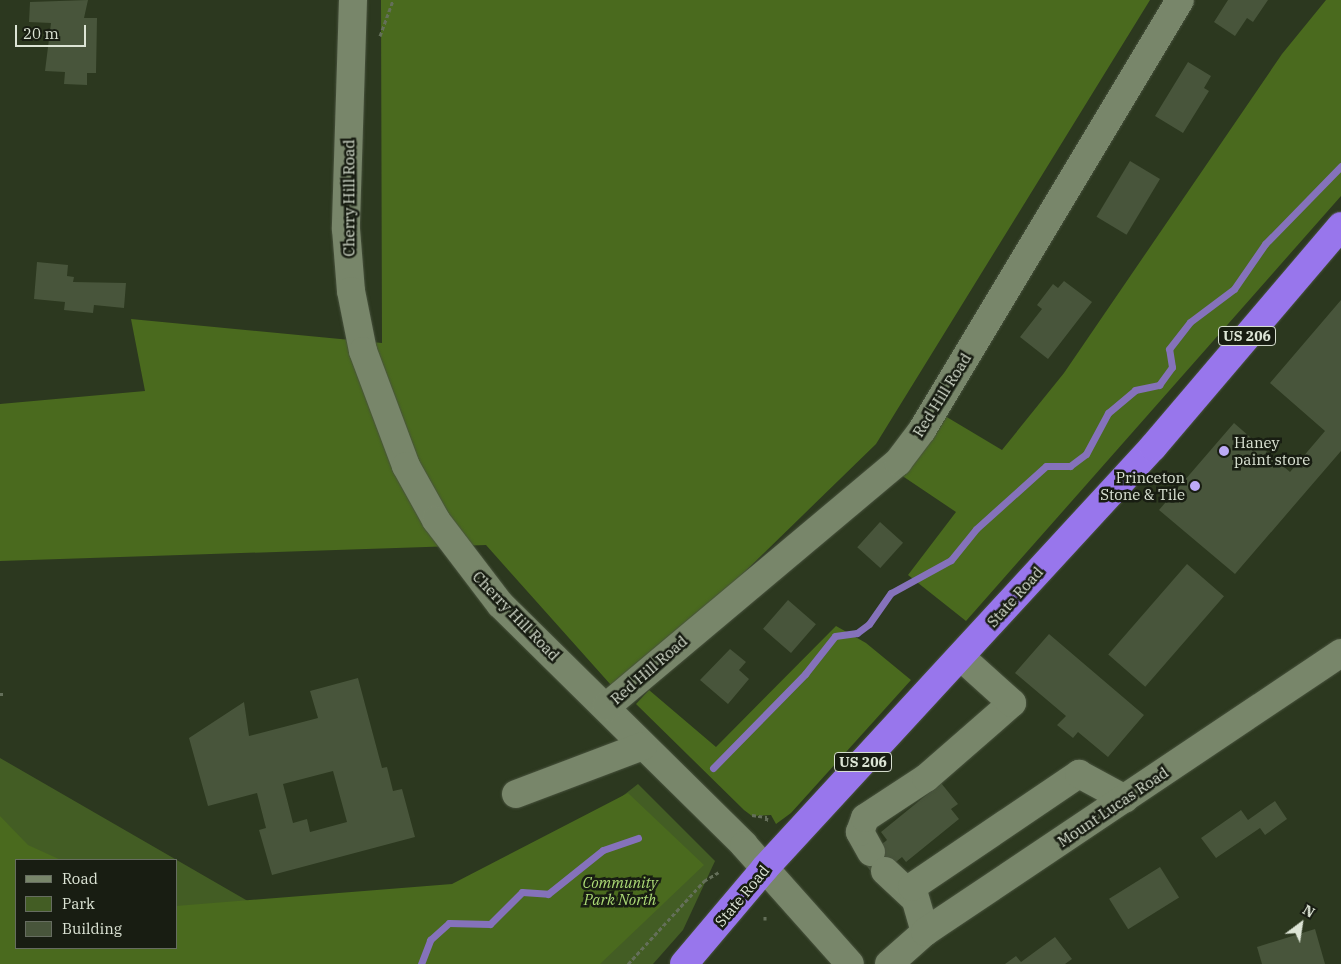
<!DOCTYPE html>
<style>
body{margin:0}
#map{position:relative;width:1341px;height:964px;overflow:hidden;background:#2c381f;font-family:"IBM Plex Serif",serif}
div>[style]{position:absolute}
.green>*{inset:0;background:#435d24}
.forest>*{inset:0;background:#4a6a1e}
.stream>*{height:7px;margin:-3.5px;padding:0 3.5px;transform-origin:3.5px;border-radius:3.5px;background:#8572bb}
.building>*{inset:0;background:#48553b;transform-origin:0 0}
.path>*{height:3px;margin-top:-1.5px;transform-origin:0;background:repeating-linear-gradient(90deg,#646f59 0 4px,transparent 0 6.5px)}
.roads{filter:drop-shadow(0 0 1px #48523d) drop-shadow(0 0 1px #48523d)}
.minor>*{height:28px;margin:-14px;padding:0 14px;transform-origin:14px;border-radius:14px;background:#78866a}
.highway>*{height:28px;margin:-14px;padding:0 14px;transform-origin:14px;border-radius:14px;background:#9876ec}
.dots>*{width:14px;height:14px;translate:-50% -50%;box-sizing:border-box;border:2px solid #181d12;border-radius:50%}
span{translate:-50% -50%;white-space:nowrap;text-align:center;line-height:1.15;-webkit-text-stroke:5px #181d12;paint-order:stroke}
.shield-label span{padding:1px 4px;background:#181d12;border:1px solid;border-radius:4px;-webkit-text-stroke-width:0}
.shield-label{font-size:14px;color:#dce4d5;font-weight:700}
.street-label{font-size:15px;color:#dce4d5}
.poi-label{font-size:15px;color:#dce4d5}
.left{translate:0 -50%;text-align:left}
.right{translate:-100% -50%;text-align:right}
.park-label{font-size:15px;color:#acdb76;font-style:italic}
.legend{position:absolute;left:15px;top:859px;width:162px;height:90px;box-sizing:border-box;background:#181d12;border:1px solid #666d60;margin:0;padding:6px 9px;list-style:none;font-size:15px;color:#dce4d5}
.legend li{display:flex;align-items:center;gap:10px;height:25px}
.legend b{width:25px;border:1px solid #666d60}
.north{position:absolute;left:1276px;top:899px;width:50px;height:50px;-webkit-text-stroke:4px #181d12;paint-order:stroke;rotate:31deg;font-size:14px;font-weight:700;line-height:20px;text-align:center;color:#dce4d5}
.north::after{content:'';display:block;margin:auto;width:18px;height:22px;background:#dce4d5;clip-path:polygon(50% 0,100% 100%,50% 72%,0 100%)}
.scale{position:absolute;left:15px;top:25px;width:71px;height:22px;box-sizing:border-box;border:2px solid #dce4d5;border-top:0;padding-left:6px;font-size:15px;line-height:18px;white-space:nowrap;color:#dce4d5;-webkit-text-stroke:4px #181d12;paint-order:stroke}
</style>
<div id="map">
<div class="green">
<div style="clip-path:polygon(evenodd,0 758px,357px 964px,0 964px,0 758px,16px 860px,176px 860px,176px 948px,16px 948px,16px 860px)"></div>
<div style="clip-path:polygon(638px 784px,715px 861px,683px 930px,653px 964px,459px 964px,561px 844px)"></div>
</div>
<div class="forest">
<div style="clip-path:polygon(381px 0,1150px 0,876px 444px,619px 694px,486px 545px,0 561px,0 404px,145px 391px,131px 319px,382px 343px)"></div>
<div style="clip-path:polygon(1326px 0,1341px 0,1341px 196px,966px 621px,908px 575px,956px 512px,898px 473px,940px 413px,1002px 450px,1064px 373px,1282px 54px)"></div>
<div style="clip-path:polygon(836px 626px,866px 643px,911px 680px,791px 813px,776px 824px,771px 815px,752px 816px,744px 810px,636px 704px,649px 690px,716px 747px)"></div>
<div style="clip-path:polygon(628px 793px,704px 865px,600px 964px,0 964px,0 816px,28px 845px,61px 860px,16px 860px,16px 948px,176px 948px,176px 906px,452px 884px)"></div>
</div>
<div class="stream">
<div style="left:713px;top:768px;width:132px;rotate:-45.6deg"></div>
<div style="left:805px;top:674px;width:48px;rotate:-51.7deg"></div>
<div style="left:835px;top:636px;width:22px;rotate:-8deg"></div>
<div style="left:857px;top:633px;width:15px;rotate:-37deg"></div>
<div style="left:869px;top:624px;width:38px;rotate:-55deg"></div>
<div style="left:891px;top:593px;width:68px;rotate:-28.8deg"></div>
<div style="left:951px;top:560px;width:40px;rotate:-51deg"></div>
<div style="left:976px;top:529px;width:94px;rotate:-42deg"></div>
<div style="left:1046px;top:466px;width:24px"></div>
<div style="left:1070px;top:466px;width:20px;rotate:-37deg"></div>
<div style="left:1086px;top:454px;width:47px;rotate:-61.8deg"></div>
<div style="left:1108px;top:413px;width:35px;rotate:-40deg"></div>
<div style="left:1135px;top:390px;width:25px;rotate:-12deg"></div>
<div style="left:1159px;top:385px;width:22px;rotate:-54deg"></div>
<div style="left:1172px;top:367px;width:18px;rotate:-99deg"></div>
<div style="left:1169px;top:349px;width:34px;rotate:-52deg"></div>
<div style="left:1190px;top:322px;width:55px;rotate:-36.9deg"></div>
<div style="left:1234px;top:289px;width:55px;rotate:-55.4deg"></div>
<div style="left:1265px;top:244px;width:109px;rotate:-45.7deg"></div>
<div style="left:421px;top:964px;width:26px;rotate:-69deg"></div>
<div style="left:430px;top:940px;width:25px;rotate:-42deg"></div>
<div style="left:449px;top:923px;width:41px;rotate:1.4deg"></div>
<div style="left:490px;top:924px;width:45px;rotate:-45deg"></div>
<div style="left:522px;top:892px;width:26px;rotate:4deg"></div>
<div style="left:548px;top:894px;width:70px;rotate:-38.7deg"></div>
<div style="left:603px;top:850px;width:37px;rotate:-19deg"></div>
</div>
<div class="building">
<div style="clip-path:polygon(88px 0,84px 18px,97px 18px,96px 73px,87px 73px,87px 85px,64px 84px,65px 72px,45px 71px,51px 23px,29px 22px,30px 2px)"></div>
<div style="clip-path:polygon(1228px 0,1268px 0,1253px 22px,1247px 18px,1235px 36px,1214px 22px)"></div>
<div style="clip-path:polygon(1188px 62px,1211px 76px,1204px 88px,1209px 91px,1183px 133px,1155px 116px)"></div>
<div style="left:1130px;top:161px;width:35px;height:65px;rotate:31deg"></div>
<div style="clip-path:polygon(37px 262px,68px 265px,67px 276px,74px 277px,73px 282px,126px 283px,124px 308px,94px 305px,93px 313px,64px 310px,65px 302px,34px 299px)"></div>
<div style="clip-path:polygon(1064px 281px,1092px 302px,1048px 359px,1020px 337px,1042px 309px,1037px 305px,1053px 284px,1058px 288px)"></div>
<div style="clip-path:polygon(1341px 300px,1341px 451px,1235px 574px,1159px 510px,1234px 423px,1290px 472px,1325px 431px,1270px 383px)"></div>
<div style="left:880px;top:522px;width:31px;height:34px;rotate:42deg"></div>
<div style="left:1187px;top:564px;width:49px;height:120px;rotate:41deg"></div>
<div style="left:788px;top:600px;width:37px;height:38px;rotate:41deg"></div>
<div style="clip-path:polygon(1049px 634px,1144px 715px,1108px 757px,1078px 732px,1073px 738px,1057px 725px,1066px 716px,1015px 673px)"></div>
<div style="clip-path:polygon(730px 649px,746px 662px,739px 670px,749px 679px,728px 704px,700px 680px)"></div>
<div style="clip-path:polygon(evenodd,358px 678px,382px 768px,387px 767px,393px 791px,402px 789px,415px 837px,272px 875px,259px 830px,266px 828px,257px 793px,208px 806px,189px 738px,244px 702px,249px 736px,318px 718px,310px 691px,358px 678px,333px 771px,347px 822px,310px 832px,307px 819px,293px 823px,283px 784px,333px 771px)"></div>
<div style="clip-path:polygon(941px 783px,958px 804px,951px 809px,959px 819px,906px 862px,902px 857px,876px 878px,862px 860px,887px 840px,881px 832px)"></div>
<div style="clip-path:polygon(1275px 801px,1287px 819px,1265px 835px,1260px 828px,1216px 858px,1201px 838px,1241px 810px,1248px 820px)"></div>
<div style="left:1160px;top:867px;width:36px;height:60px;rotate:58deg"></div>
<div style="clip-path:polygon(1315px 929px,1325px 964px,1262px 964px,1257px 947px)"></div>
<div style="clip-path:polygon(1055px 937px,1072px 959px,1065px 964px,1005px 964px,1016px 956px,1021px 962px)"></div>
</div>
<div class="path">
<div style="left:380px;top:36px;width:38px;rotate:-70deg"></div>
<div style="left:0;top:694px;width:3px"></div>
<div style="left:752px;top:815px;width:15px;rotate:8deg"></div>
<div style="left:767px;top:817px;width:5px;rotate:101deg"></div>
<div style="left:765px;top:916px;width:4px;rotate:90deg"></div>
<div style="left:628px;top:964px;width:113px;rotate:-47.5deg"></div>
<div style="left:704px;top:881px;width:17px;rotate:-31deg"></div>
</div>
<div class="roads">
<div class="minor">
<div style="left:353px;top:0;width:229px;rotate:91.8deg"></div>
<div style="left:346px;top:229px;width:62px;rotate:85.4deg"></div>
<div style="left:351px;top:291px;width:61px;rotate:78.7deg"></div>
<div style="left:363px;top:351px;width:123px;rotate:69.5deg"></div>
<div style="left:406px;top:466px;width:62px;rotate:60.9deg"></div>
<div style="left:436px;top:520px;width:106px;rotate:52.7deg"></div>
<div style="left:500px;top:604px;width:343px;rotate:44.6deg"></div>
<div style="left:744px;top:845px;width:159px;rotate:48.3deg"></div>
<div style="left:606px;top:707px;width:381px;rotate:-40deg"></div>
<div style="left:898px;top:462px;width:40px;rotate:-53deg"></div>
<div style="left:922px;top:430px;width:501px;rotate:-59.04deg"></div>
<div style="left:516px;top:794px;width:136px;rotate:-20.7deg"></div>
<div style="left:871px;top:852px;width:23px;rotate:-119deg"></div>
<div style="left:860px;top:832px;width:15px;rotate:-70deg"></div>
<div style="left:865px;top:818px;width:73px;rotate:-33.3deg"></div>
<div style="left:926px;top:778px;width:114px;rotate:-41.1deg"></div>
<div style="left:1012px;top:703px;width:69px;rotate:-138deg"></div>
<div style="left:885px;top:871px;width:38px;rotate:43deg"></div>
<div style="left:925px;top:932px;width:47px;rotate:-106.1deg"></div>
<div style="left:912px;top:887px;width:202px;rotate:-34.1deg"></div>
<div style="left:1079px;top:774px;width:52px;rotate:28.5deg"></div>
<div style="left:889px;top:964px;width:48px;rotate:-41.6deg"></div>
<div style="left:925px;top:932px;width:501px;rotate:-33.85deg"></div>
</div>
<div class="highway">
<div style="left:684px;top:964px;width:126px;rotate:-49.8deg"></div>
<div style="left:765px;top:868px;width:573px;rotate:-47.34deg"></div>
<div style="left:1153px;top:447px;width:290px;rotate:-49.6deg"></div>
</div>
</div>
<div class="dots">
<div style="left:1224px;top:451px;background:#bcaaf6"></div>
<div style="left:1195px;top:486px;background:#bcaaf6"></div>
</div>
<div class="shield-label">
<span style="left:1247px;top:336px">US 206</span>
<span style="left:863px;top:762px">US 206</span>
</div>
<div class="street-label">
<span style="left:349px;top:198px;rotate:-90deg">Cherry Hill Road</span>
<span style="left:942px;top:395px;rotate:-58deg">Red Hill Road</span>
<span style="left:1015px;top:597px;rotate:-48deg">State Road</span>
<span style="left:516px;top:616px;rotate:46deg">Cherry Hill Road</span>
<span style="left:649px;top:670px;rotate:-41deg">Red Hill Road</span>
<span style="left:1113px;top:807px;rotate:-34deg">Mount Lucas Road</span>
<span style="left:742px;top:896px;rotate:-50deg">State Road</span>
</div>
<div class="poi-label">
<span class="left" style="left:1234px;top:451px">Haney<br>paint store</span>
<span class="right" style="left:1185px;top:486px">Princeton<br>Stone &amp; Tile</span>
</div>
<div class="park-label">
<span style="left:620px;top:891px">Community<br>Park North</span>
</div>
<ul class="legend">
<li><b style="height:6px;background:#78866a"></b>Road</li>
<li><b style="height:14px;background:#435d24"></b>Park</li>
<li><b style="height:14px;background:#48553b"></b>Building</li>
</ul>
<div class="north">N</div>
<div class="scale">20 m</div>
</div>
